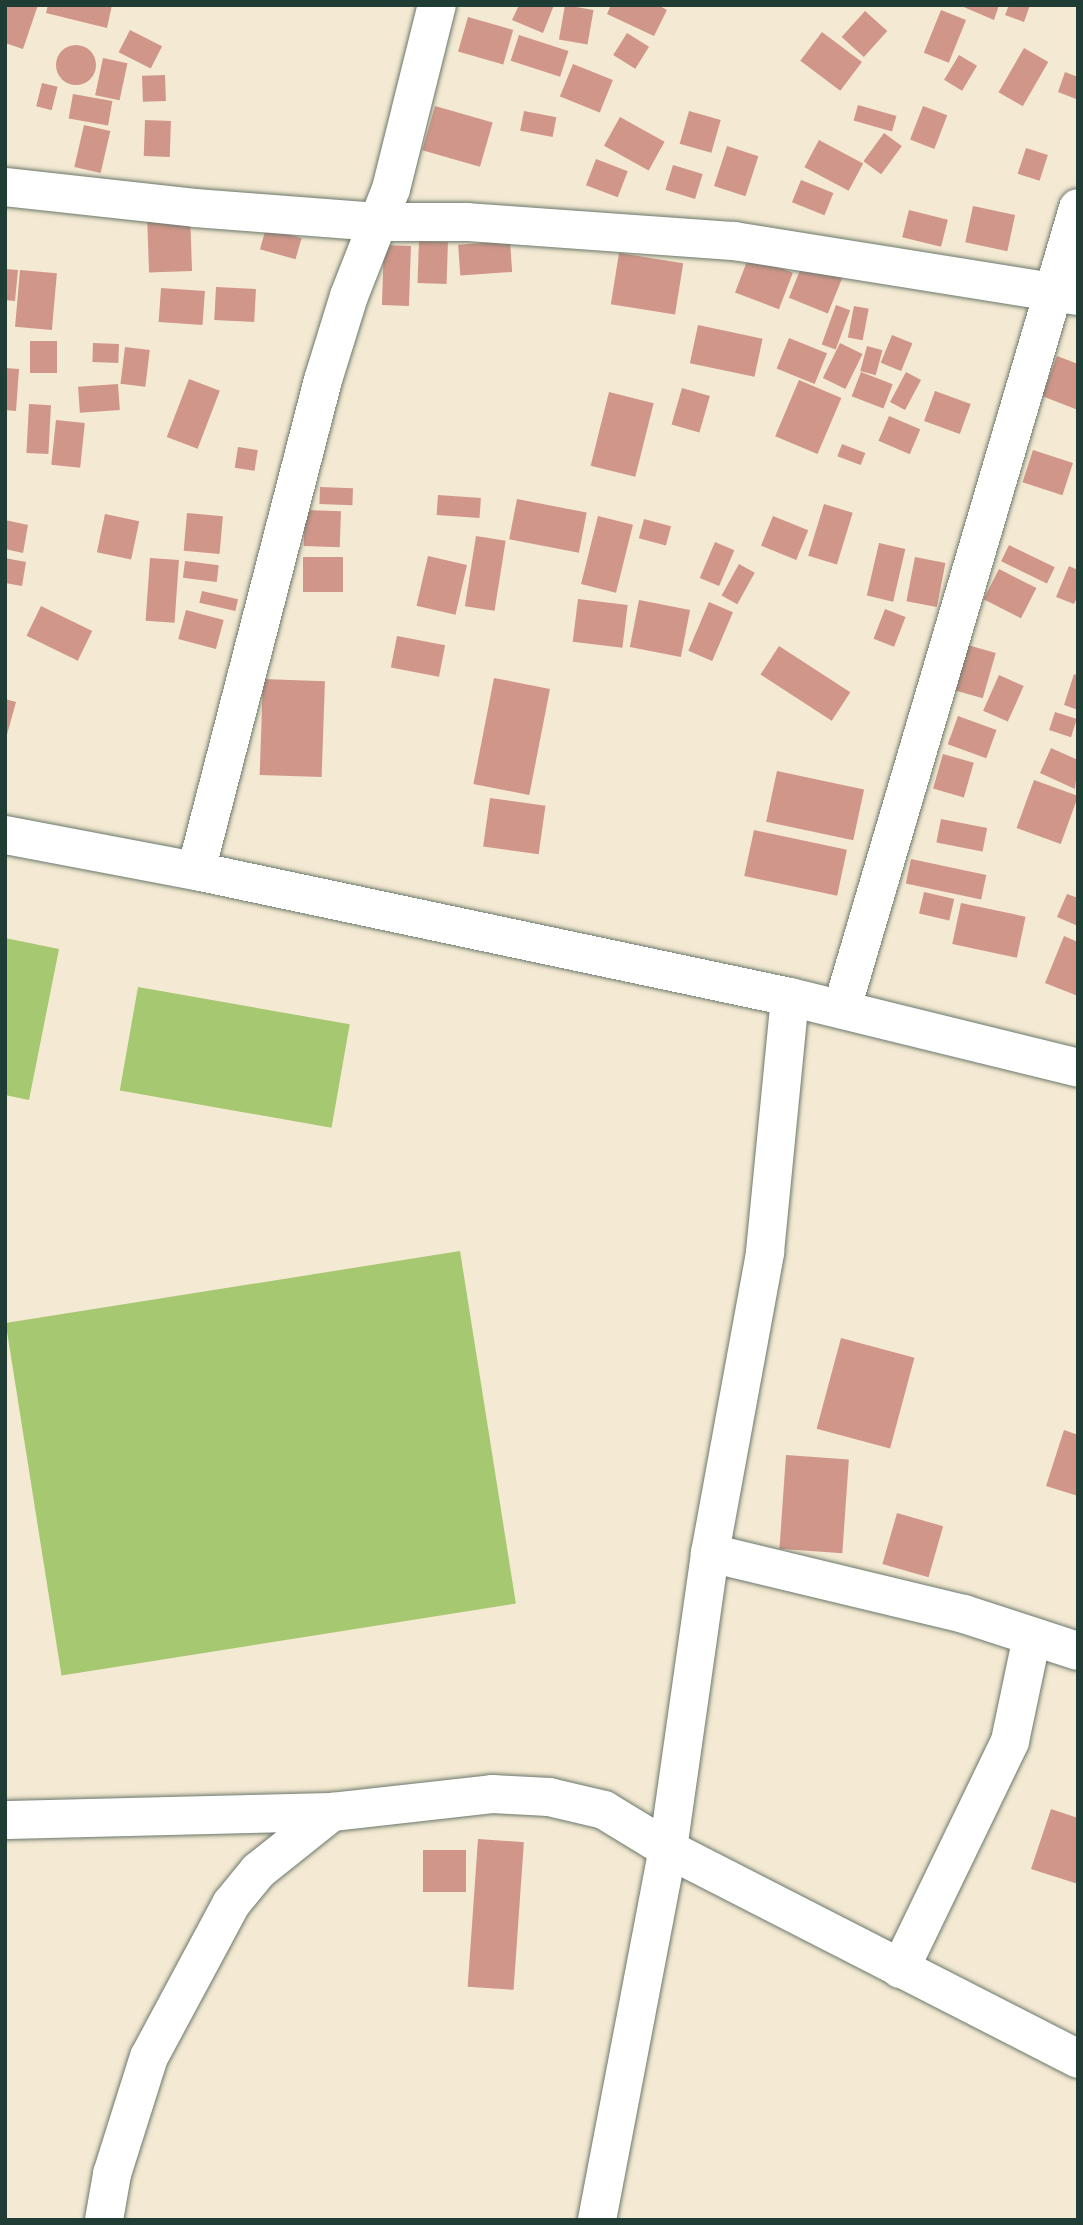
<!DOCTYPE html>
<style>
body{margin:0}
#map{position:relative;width:1083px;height:2225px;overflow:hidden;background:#f4e9d2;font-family:Alegreya,serif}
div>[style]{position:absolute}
.green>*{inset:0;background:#a6c871;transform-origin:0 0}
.building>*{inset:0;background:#d1968a;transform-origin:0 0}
.round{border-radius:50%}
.roads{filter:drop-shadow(0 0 2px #6a796b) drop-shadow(0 0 2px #6a796b)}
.minor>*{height:38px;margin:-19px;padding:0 19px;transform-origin:19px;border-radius:19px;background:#fff}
span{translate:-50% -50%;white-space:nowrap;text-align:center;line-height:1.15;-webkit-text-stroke:5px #fdfcf7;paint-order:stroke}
.frame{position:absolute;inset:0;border:7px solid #1f3d34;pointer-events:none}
</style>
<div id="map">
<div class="green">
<div style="clip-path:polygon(5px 938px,59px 949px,29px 1100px,5px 1095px)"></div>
<div style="left:138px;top:987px;width:215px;height:105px;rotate:10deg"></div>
<div style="left:460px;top:1251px;width:357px;height:460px;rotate:81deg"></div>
</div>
<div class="building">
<div style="clip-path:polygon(5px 5px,38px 5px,23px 49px,5px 43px)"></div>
<div style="clip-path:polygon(48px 5px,112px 5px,107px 28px,46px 13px)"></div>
<div style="clip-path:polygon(519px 5px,554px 5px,543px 33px,512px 20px)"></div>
<div style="left:565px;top:5px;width:29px;height:35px;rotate:10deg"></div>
<div style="clip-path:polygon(611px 5px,658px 5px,667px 10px,654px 36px,607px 14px)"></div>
<div style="clip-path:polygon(959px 5px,999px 5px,994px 20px)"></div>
<div style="clip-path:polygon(1009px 5px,1030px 5px,1024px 22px,1005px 15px)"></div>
<div style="left:941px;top:10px;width:27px;height:46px;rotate:22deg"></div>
<div style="left:865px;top:11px;width:30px;height:35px;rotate:42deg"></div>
<div style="left:468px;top:17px;width:47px;height:36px;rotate:16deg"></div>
<div style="left:130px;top:30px;width:36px;height:25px;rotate:27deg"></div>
<div style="left:822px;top:32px;width:50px;height:36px;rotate:37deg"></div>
<div style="left:627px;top:33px;width:26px;height:26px;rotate:32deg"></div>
<div style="left:519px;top:35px;width:52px;height:27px;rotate:18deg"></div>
<div class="round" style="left:56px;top:45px;width:40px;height:40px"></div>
<div style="left:1024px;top:48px;width:28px;height:51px;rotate:30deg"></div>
<div style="left:959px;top:55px;width:21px;height:29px;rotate:31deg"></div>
<div style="left:103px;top:58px;width:25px;height:38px;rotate:12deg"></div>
<div style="left:573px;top:64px;width:43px;height:35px;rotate:22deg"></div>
<div style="clip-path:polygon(1065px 72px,1078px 77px,1076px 99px,1058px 92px)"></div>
<div style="left:165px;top:75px;width:26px;height:23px;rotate:88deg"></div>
<div style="left:42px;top:83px;width:16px;height:24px;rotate:14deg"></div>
<div style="left:73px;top:94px;width:40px;height:25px;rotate:10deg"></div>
<div style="left:858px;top:105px;width:40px;height:16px;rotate:16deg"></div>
<div style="left:435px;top:106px;width:60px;height:46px;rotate:16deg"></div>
<div style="left:923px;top:106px;width:26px;height:36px;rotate:21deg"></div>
<div style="left:524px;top:111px;width:33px;height:20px;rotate:11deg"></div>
<div style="left:689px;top:111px;width:33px;height:34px;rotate:16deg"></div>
<div style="left:620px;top:117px;width:51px;height:33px;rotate:29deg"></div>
<div style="left:145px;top:120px;width:26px;height:36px;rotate:2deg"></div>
<div style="left:84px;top:125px;width:27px;height:43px;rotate:13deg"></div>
<div style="left:884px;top:133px;width:22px;height:35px;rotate:36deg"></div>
<div style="left:819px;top:140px;width:50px;height:31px;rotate:28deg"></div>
<div style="left:727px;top:146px;width:33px;height:42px;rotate:18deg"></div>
<div style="left:1026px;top:148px;width:23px;height:27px;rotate:18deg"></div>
<div style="left:596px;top:159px;width:34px;height:28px;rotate:21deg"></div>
<div style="left:673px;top:165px;width:31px;height:26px;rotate:17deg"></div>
<div style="left:801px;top:180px;width:35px;height:24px;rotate:22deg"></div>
<div style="left:973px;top:206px;width:43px;height:37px;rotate:12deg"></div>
<div style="left:909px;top:210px;width:40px;height:28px;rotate:14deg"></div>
<div style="left:190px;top:213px;width:58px;height:43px;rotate:88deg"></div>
<div style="left:266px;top:228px;width:37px;height:22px;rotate:16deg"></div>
<div style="left:419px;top:241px;width:29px;height:42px;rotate:2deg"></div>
<div style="left:510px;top:241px;width:31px;height:52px;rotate:86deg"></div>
<div style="left:384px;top:245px;width:27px;height:60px;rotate:2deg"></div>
<div style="left:619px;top:253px;width:65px;height:52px;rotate:9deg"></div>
<div style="left:749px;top:256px;width:47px;height:39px;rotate:21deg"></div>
<div style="left:805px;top:258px;width:42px;height:43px;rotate:22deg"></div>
<div style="clip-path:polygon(5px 269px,18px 270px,15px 301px,5px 300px)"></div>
<div style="left:20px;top:270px;width:37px;height:57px;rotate:5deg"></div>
<div style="left:216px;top:287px;width:40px;height:33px;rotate:3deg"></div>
<div style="left:161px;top:288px;width:44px;height:34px;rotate:4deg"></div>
<div style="left:836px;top:305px;width:15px;height:42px;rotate:20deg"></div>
<div style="left:854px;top:306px;width:15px;height:32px;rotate:11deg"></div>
<div style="left:698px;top:325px;width:66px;height:39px;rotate:12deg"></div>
<div style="left:892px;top:335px;width:22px;height:30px;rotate:22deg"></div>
<div style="left:789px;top:338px;width:41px;height:33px;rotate:22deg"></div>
<div style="left:30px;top:341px;width:27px;height:32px"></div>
<div style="left:93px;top:343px;width:26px;height:19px;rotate:2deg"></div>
<div style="left:840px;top:343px;width:25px;height:39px;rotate:26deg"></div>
<div style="left:867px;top:346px;width:16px;height:26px;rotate:15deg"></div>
<div style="left:125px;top:347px;width:25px;height:37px;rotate:7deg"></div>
<div style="clip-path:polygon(1057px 356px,1078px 364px,1078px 410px,1042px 396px)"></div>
<div style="clip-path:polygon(5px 368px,19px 369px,16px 411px,5px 410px)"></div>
<div style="left:861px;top:372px;width:34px;height:26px;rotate:21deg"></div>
<div style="left:906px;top:372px;width:17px;height:34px;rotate:28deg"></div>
<div style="left:189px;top:379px;width:33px;height:62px;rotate:21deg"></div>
<div style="left:799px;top:380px;width:46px;height:61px;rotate:23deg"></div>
<div style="left:118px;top:384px;width:26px;height:40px;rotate:86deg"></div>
<div style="left:682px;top:388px;width:29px;height:38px;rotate:16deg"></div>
<div style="left:935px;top:391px;width:38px;height:32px;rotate:20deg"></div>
<div style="left:609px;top:392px;width:46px;height:76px;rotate:14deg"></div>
<div style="left:29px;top:404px;width:22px;height:49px;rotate:3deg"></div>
<div style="left:889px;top:416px;width:34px;height:27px;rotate:23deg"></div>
<div style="left:56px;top:420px;width:29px;height:45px;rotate:6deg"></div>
<div style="left:842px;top:444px;width:25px;height:13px;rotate:21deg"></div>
<div style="left:238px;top:447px;width:20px;height:21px;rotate:9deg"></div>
<div style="left:1033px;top:450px;width:42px;height:34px;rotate:18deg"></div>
<div style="left:320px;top:487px;width:33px;height:17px;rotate:2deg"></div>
<div style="left:438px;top:495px;width:43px;height:20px;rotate:4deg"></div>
<div style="left:517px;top:499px;width:71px;height:41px;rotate:11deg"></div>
<div style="left:824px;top:504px;width:30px;height:54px;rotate:17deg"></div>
<div style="left:305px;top:510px;width:36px;height:36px;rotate:2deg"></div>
<div style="left:187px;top:513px;width:36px;height:38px;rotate:5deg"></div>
<div style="left:105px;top:514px;width:35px;height:39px;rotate:12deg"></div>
<div style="left:598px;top:516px;width:36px;height:70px;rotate:14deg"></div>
<div style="left:773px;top:516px;width:38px;height:32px;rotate:22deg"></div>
<div style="left:644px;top:519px;width:28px;height:20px;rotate:15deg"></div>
<div style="clip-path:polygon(5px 520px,28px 525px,23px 553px,5px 549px)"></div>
<div style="left:476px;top:536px;width:30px;height:71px;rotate:9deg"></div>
<div style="left:715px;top:542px;width:21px;height:39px;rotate:23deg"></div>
<div style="left:879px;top:543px;width:27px;height:54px;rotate:13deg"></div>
<div style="left:1009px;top:545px;width:51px;height:18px;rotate:26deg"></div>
<div style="left:428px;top:556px;width:40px;height:51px;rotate:13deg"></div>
<div style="left:303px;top:557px;width:40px;height:35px"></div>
<div style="left:915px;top:557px;width:31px;height:45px;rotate:11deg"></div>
<div style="clip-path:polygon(5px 558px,26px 562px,22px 586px,5px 583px)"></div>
<div style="left:150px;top:558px;width:29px;height:63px;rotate:4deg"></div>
<div style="left:185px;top:561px;width:34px;height:17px;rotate:7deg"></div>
<div style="left:739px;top:564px;width:18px;height:36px;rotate:29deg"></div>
<div style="clip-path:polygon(1069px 566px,1078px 570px,1078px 595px,1074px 604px,1056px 597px)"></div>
<div style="left:999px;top:569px;width:42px;height:34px;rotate:27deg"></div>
<div style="left:202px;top:591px;width:37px;height:12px;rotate:13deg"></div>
<div style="left:578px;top:599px;width:50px;height:43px;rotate:7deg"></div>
<div style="left:639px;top:600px;width:52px;height:48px;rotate:11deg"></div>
<div style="left:709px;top:602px;width:26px;height:53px;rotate:23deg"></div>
<div style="left:41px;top:606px;width:57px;height:33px;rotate:26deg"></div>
<div style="left:885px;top:609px;width:22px;height:32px;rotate:21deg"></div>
<div style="left:186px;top:610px;width:39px;height:30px;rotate:15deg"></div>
<div style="left:397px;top:636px;width:49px;height:32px;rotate:11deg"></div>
<div style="left:964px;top:644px;width:33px;height:47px;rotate:16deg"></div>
<div style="left:779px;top:646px;width:85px;height:34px;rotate:33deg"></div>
<div style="clip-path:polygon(1074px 674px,1078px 676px,1078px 710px,1064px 705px)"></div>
<div style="left:999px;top:675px;width:27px;height:39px;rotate:24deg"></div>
<div style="left:494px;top:678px;width:57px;height:108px;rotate:11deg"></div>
<div style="left:263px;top:679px;width:62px;height:96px;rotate:2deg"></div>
<div style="clip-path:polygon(5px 699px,16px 702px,6px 738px,5px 738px)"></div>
<div style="left:1055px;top:712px;width:23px;height:19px;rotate:18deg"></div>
<div style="left:958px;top:716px;width:41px;height:30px;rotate:20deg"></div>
<div style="clip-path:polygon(1051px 748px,1078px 760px,1075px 789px,1040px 773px)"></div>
<div style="left:943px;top:754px;width:32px;height:36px;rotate:16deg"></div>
<div style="left:777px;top:771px;width:89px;height:52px;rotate:12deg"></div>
<div style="left:1034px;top:780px;width:47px;height:51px;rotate:20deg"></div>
<div style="left:490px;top:798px;width:56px;height:49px;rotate:8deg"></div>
<div style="left:941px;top:819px;width:47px;height:24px;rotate:11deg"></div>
<div style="left:754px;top:830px;width:95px;height:47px;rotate:12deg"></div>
<div style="left:911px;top:859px;width:77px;height:25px;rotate:12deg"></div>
<div style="left:924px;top:892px;width:31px;height:22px;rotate:13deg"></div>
<div style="clip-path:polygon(1067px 894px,1078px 898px,1078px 926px,1057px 917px)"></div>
<div style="left:961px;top:903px;width:66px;height:42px;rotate:12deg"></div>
<div style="clip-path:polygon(1064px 936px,1078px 942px,1078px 996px,1045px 983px)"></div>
<div style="left:841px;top:1338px;width:76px;height:94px;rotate:15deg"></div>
<div style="clip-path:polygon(1064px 1430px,1078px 1435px,1078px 1496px,1046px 1486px)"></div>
<div style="left:786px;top:1455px;width:63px;height:94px;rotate:4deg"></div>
<div style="left:897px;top:1513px;width:48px;height:53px;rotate:16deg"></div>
<div style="clip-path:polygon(1051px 1809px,1078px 1818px,1078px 1884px,1031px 1869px)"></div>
<div style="left:478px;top:1839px;width:46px;height:148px;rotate:4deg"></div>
<div style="left:423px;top:1850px;width:43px;height:42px"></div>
</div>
<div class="roads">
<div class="minor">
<div style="left:5px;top:187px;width:191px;rotate:6.3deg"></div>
<div style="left:195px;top:208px;width:183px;rotate:4.4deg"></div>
<div style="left:377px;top:222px;width:90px"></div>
<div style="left:467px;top:222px;width:268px;rotate:4.1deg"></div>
<div style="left:734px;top:241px;width:348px;rotate:9.1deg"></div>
<div style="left:5px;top:835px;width:194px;rotate:10.7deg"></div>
<div style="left:196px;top:871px;width:607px;rotate:11.98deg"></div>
<div style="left:790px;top:997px;width:297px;rotate:13.8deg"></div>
<div style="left:196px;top:871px;width:507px;rotate:-75.5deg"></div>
<div style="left:323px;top:380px;width:88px;rotate:-72.8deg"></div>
<div style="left:349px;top:296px;width:115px;rotate:-68.6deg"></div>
<div style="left:391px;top:189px;width:190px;rotate:-76deg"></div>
<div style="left:842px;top:1008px;width:834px;rotate:-73.56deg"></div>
<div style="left:710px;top:1553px;width:261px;rotate:13.5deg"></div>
<div style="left:964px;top:1614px;width:120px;rotate:18deg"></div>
<div style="left:5px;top:1820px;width:327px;rotate:-1.4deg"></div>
<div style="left:900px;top:1969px;width:253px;rotate:-64.2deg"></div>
<div style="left:1010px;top:1741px;width:106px;rotate:-78.1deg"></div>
<div style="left:104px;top:2220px;width:47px;rotate:-80.1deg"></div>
<div style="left:112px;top:2174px;width:123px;rotate:-72.5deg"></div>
<div style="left:149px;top:2057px;width:174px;rotate:-61.8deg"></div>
<div style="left:231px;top:1904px;width:43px;rotate:-50.7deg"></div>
<div style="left:258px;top:1871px;width:95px;rotate:-38.6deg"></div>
<div style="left:332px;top:1812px;width:161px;rotate:-6.4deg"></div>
<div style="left:492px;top:1794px;width:57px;rotate:3deg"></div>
<div style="left:549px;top:1797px;width:57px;rotate:13.3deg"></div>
<div style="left:604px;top:1810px;width:75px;rotate:31.4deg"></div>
<div style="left:668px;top:1849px;width:461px;rotate:27.1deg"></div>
<div style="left:597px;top:2220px;width:378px;rotate:-79.2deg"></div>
<div style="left:668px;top:1849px;width:299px;rotate:-81.9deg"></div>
<div style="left:710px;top:1553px;width:306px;rotate:-79.6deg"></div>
<div style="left:765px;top:1252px;width:256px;rotate:-84.4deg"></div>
</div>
</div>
<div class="frame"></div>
</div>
